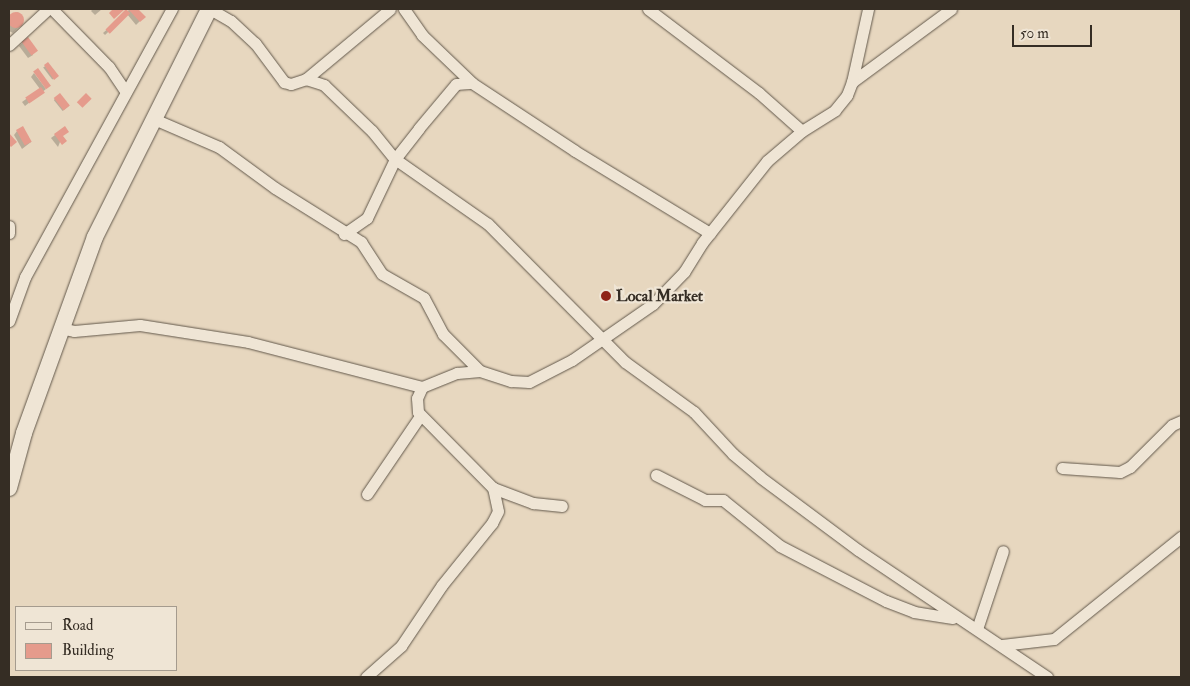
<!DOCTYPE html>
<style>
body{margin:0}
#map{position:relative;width:1190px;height:686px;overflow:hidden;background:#e7d7bf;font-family:"IM FELL Double Pica",serif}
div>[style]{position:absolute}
.shadow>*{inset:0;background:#0003;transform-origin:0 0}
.building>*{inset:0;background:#e59b8c;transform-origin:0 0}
.round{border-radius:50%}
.roads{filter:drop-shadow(0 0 1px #62584b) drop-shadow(0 0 1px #62584b)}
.street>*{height:11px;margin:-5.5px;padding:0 5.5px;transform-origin:5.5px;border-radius:5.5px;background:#efe5d5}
.secondary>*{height:16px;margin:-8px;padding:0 8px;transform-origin:8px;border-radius:8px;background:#efe5d5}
.dots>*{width:14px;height:14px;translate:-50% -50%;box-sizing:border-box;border:2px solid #efe5d5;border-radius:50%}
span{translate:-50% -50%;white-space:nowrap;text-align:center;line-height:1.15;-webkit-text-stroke:4.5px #efe5d5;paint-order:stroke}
.poi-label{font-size:16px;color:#352d24;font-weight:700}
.left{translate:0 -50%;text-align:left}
.frame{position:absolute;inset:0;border:10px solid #352d24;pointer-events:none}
.legend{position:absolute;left:15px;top:606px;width:162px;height:65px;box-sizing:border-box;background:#efe5d5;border:1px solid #a59b8e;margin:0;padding:6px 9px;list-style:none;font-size:15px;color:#352d24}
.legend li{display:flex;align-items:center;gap:10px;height:25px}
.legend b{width:25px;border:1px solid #a59b8e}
.scale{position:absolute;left:1012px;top:25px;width:80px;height:22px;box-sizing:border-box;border:2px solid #352d24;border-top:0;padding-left:6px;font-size:15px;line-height:18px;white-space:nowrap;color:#352d24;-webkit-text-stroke:4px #efe5d5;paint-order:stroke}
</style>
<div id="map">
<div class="shadow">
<div style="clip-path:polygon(93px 9px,102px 9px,95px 15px,91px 11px)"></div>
<div style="clip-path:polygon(130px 9px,137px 9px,144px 17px,136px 25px,127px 14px,105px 35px,103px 33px)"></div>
<div style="clip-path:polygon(18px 12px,23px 23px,13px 33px,9px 31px,9px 16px)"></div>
<div style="clip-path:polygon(27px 39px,33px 55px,28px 58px,19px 46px)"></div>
<div style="left:48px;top:64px;width:15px;height:6px;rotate:53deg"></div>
<div style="clip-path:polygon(34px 73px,46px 89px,25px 106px,22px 102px,40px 89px,31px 77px)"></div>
<div style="left:60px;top:95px;width:14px;height:8px;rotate:51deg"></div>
<div style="clip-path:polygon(17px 131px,31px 142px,22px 149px,14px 135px)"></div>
<div style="clip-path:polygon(55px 135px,62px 137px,58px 147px,51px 138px)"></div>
</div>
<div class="building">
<div style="clip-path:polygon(113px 9px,125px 9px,114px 19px,109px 13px)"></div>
<div style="left:126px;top:9px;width:6px;height:29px;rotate:45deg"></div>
<div style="clip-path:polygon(128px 9px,138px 9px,146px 17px,140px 22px)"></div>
<div class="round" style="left:8px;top:12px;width:16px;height:16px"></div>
<div style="left:28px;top:37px;width:17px;height:8px;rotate:54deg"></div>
<div style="clip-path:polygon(48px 62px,59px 76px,54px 80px,44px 65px)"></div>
<div style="left:38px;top:68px;width:22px;height:6px;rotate:54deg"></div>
<div style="left:41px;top:87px;width:7px;height:19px;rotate:56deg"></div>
<div style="left:60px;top:93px;width:16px;height:8px;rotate:52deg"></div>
<div style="left:86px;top:93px;width:8px;height:13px;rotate:45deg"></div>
<div style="left:23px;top:126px;width:18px;height:8px;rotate:61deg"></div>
<div style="clip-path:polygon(65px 126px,69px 132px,63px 136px,67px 141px,62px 145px,54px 134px)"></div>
<div style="clip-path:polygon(9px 133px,17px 142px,11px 147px,9px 145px)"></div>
</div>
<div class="roads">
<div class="street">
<div style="left:52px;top:9px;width:81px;rotate:45.5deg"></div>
<div style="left:109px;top:67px;width:30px;rotate:56deg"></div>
<div style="left:210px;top:9px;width:24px;rotate:30deg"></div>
<div style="left:231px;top:21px;width:33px;rotate:43deg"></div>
<div style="left:255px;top:43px;width:49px;rotate:53.4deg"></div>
<div style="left:284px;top:82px;width:7px;rotate:16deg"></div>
<div style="left:291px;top:84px;width:16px;rotate:-18deg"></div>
<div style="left:306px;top:79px;width:19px;rotate:18deg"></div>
<div style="left:324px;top:85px;width:66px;rotate:43.8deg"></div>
<div style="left:372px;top:131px;width:36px;rotate:51deg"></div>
<div style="left:395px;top:159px;width:113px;rotate:35deg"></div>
<div style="left:488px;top:224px;width:194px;rotate:45.2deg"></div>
<div style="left:625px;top:362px;width:85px;rotate:35.9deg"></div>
<div style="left:694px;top:412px;width:57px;rotate:47.1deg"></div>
<div style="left:733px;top:454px;width:35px;rotate:40deg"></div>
<div style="left:760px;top:477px;width:122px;rotate:36.7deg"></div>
<div style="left:858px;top:550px;width:228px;rotate:33.9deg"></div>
<div style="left:404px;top:9px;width:32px;rotate:55deg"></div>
<div style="left:422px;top:35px;width:69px;rotate:43.8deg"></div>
<div style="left:472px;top:83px;width:123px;rotate:33.4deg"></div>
<div style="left:575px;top:151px;width:158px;rotate:31.3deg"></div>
<div style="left:648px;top:9px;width:139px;rotate:37.1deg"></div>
<div style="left:759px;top:93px;width:57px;rotate:41.5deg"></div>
<div style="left:9px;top:45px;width:53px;rotate:-42.7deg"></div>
<div style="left:306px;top:79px;width:109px;rotate:-39.8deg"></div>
<div style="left:852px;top:82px;width:123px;rotate:-36.4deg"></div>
<div style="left:154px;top:119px;width:71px;rotate:23.3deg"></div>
<div style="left:219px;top:147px;width:69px;rotate:36.2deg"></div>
<div style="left:275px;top:188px;width:102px;rotate:32.1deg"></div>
<div style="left:361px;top:242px;width:38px;rotate:57deg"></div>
<div style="left:382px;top:274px;width:48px;rotate:29.7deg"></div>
<div style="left:424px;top:298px;width:41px;rotate:62.2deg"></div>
<div style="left:443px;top:334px;width:52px;rotate:45deg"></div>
<div style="left:480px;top:371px;width:33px;rotate:18deg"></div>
<div style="left:511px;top:381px;width:18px;rotate:3deg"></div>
<div style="left:529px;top:382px;width:48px;rotate:-27.1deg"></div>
<div style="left:572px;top:360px;width:98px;rotate:-34.7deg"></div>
<div style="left:653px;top:304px;width:45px;rotate:-45.9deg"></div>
<div style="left:684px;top:272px;width:34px;rotate:-58deg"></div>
<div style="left:702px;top:243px;width:105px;rotate:-51.6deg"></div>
<div style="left:767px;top:161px;width:46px;rotate:-40.6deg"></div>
<div style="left:802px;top:131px;width:39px;rotate:-32deg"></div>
<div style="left:835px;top:110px;width:19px;rotate:-51deg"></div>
<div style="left:847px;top:95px;width:14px;rotate:-69deg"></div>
<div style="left:852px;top:82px;width:75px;rotate:-77.6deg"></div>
<div style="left:9px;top:226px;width:7px;rotate:90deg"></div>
<div style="left:344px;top:234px;width:28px;rotate:-35deg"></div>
<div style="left:367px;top:218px;width:65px;rotate:-64.6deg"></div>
<div style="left:395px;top:159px;width:39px;rotate:-52deg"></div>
<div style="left:419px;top:128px;width:57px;rotate:-49.9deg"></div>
<div style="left:456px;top:84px;width:16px;rotate:-4deg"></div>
<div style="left:9px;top:321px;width:47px;rotate:-70deg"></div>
<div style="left:25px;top:277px;width:306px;rotate:-61.3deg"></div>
<div style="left:60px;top:328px;width:14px;rotate:12deg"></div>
<div style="left:74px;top:331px;width:66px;rotate:-5.2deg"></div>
<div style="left:140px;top:325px;width:109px;rotate:8.9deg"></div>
<div style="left:248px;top:342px;width:180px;rotate:14.5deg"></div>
<div style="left:422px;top:387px;width:38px;rotate:-22deg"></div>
<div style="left:457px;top:373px;width:23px;rotate:-5deg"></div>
<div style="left:422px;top:387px;width:12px;rotate:114deg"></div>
<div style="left:417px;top:398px;width:14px;rotate:86deg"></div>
<div style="left:418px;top:412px;width:107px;rotate:45.4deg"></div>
<div style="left:493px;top:488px;width:43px;rotate:20.6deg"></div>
<div style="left:533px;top:503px;width:29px;rotate:6deg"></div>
<div style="left:1062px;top:468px;width:58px;rotate:3.9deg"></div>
<div style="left:1120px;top:472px;width:11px;rotate:-27deg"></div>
<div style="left:1130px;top:467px;width:59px;rotate:-45deg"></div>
<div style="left:1172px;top:425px;width:10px;rotate:-24deg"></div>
<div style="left:656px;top:475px;width:55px;rotate:27deg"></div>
<div style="left:705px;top:500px;width:18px"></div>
<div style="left:723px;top:500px;width:73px;rotate:38.9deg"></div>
<div style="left:780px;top:546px;width:119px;rotate:27.4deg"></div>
<div style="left:886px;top:601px;width:30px;rotate:21deg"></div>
<div style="left:914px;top:612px;width:39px;rotate:9deg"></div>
<div style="left:367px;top:494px;width:94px;rotate:-55.8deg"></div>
<div style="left:977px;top:629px;width:82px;rotate:-71.6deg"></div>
<div style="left:1002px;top:645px;width:52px;rotate:-6.6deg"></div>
<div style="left:1054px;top:639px;width:163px;rotate:-38.8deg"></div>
<div style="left:366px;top:677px;width:47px;rotate:-41.5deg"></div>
<div style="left:401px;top:646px;width:73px;rotate:-56.1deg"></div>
<div style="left:442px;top:585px;width:80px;rotate:-51.1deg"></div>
<div style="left:492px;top:523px;width:13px;rotate:-63deg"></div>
<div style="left:498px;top:511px;width:24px;rotate:-102deg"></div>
</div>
<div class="secondary">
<div style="left:9px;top:488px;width:57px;rotate:-74.7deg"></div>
<div style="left:24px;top:433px;width:208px;rotate:-70.1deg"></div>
<div style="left:95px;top:237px;width:255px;rotate:-63.4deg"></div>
</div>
</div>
<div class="dots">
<div style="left:606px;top:296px;background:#8f2418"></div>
</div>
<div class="poi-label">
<span class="left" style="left:616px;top:296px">Local Market</span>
</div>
<div class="frame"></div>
<ul class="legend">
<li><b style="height:6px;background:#efe5d5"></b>Road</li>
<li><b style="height:14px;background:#e59b8c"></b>Building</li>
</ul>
<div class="scale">50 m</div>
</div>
